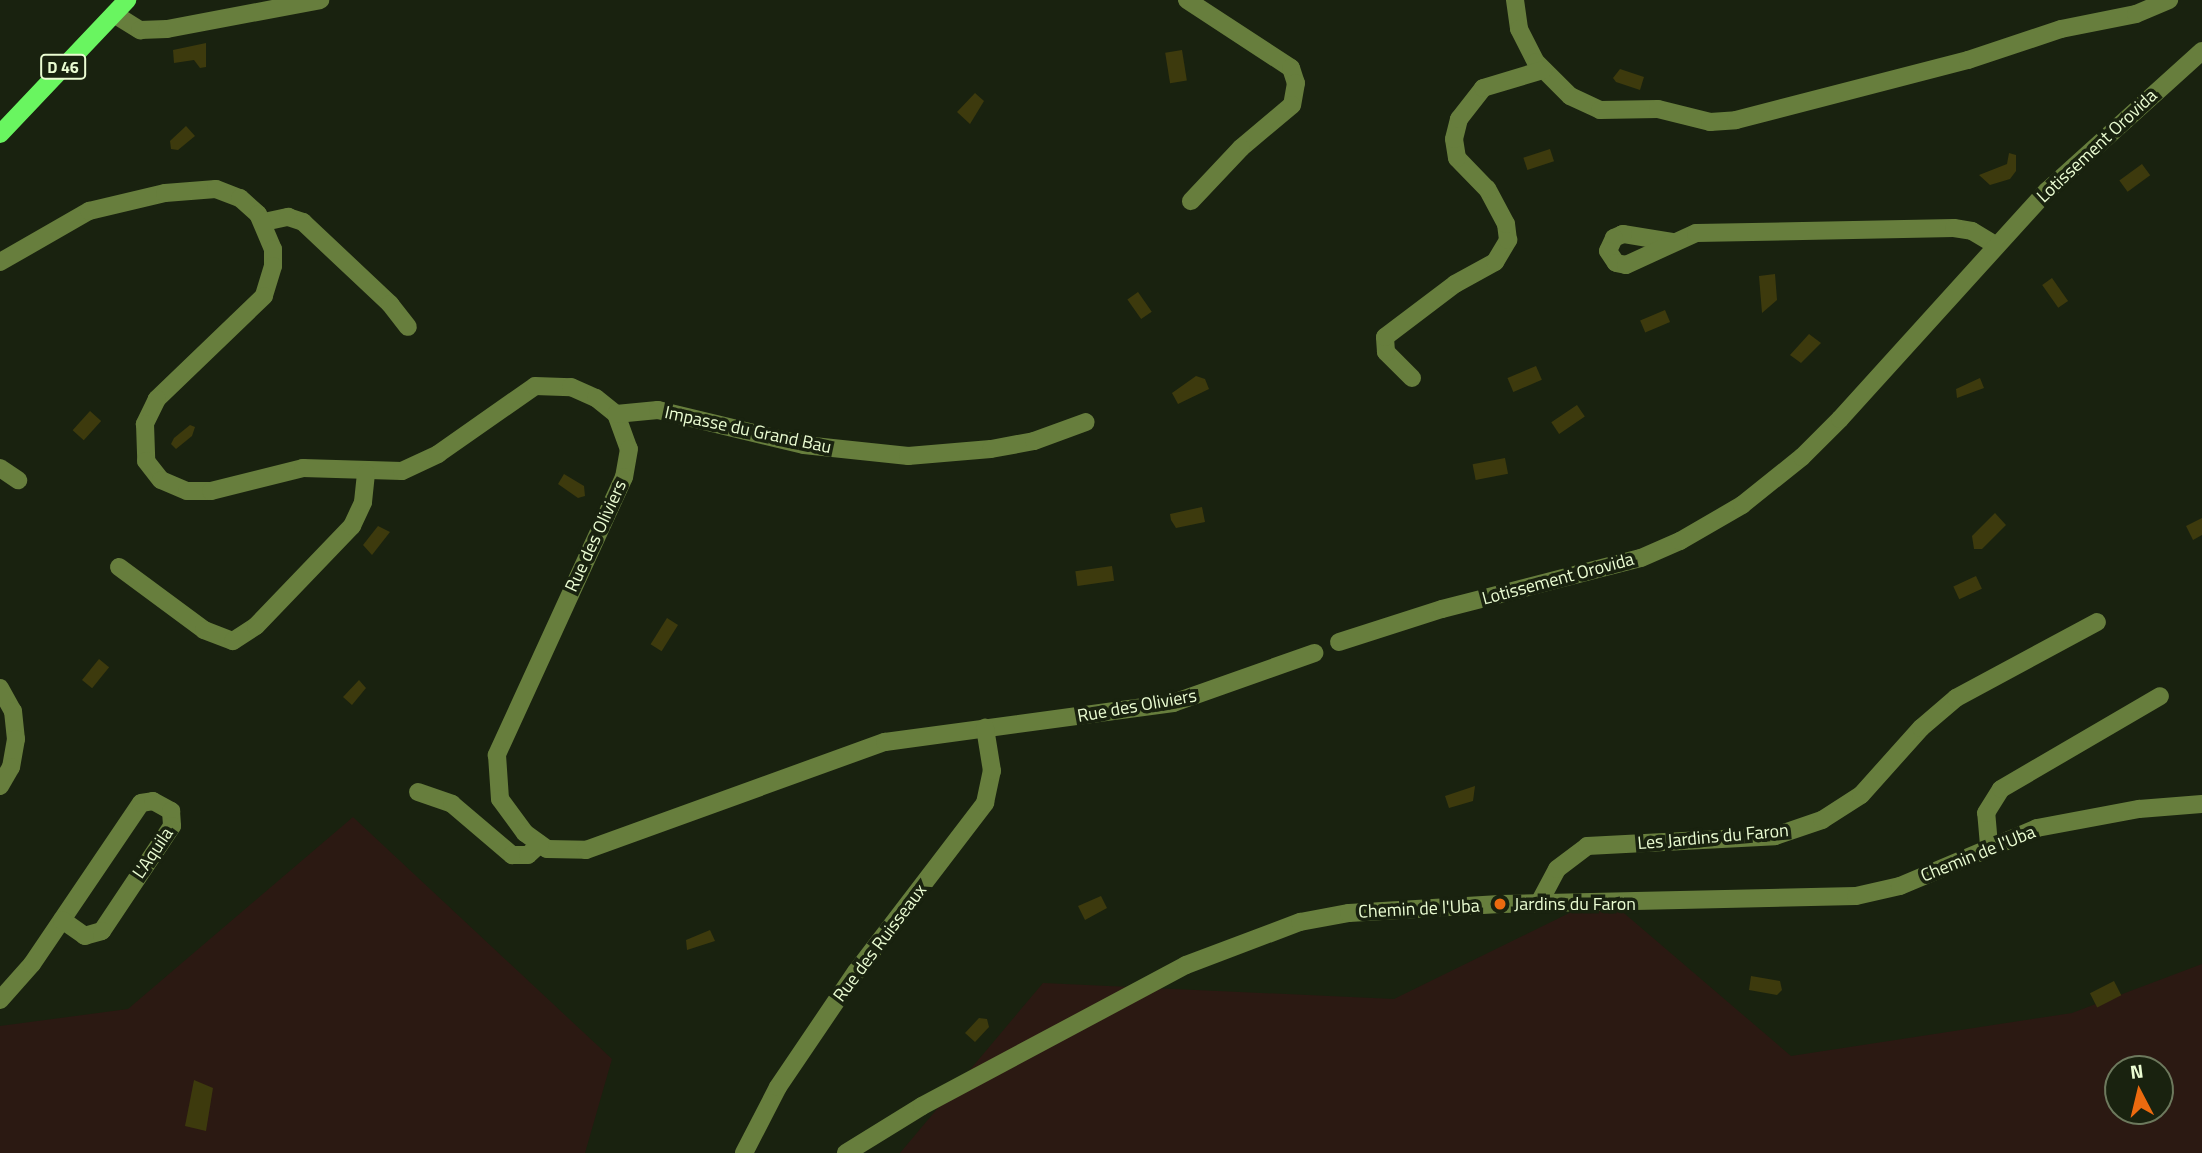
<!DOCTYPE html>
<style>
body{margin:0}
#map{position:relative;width:2202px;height:1153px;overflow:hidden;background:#19220f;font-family:"Titillium Web",sans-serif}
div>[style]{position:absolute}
.green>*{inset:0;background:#2b1912}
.water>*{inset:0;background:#3d3a0d;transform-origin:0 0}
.minor>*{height:18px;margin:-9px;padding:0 9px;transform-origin:9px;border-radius:9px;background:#677e3d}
.major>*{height:18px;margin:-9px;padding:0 9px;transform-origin:9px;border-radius:9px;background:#69f560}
.dots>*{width:19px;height:19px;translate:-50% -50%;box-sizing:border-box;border:4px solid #19220f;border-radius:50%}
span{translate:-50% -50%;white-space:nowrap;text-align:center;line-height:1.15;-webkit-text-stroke:7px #19220f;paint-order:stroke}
.shield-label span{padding:2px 5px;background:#19220f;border:2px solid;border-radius:5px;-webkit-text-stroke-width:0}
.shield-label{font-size:16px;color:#eafcd2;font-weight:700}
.street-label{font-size:18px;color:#eafcd2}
.poi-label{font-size:18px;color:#eafcd2}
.left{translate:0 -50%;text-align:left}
.north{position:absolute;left:2104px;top:1055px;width:70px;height:70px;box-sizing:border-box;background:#19220f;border:2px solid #6d795d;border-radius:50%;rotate:353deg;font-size:19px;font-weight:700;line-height:28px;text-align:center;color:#eafcd2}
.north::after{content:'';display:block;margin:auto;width:24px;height:32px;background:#ec6a0f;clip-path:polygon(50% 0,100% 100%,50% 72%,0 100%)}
</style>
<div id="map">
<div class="green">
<div style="clip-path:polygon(353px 817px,612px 1059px,585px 1153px,0 1153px,0 1026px,128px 1009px)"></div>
<div style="clip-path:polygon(evenodd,1604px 896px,1791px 1056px,2072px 1013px,2202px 964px,2202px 1153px,900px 1153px,1043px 983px,1394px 999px,1604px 896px,2118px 1069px,2160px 1069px,2160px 1111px,2118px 1111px,2118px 1069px)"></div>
</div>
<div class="water">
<div style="clip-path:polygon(206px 43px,206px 67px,200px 68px,194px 60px,174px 63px,173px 50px)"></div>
<div style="left:1182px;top:50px;width:31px;height:17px;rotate:81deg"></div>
<div style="clip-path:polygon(1620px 69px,1644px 77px,1640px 90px,1616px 82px,1613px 78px)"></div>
<div style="clip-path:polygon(975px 93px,984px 101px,970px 124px,957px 112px)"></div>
<div style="clip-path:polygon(186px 126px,195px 136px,178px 150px,171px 149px,170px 141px)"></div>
<div style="left:1550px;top:149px;width:13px;height:28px;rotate:72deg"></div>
<div style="clip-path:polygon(2009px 153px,2016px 155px,2016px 171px,2010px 179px,1990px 185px,1979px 175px,2007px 164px)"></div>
<div style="left:2142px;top:164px;width:14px;height:28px;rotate:54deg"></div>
<div style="clip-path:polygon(1775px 274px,1777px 300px,1762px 313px,1759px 276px)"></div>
<div style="left:2052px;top:278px;width:28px;height:12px;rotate:55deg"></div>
<div style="left:1138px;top:292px;width:24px;height:13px;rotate:55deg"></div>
<div style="left:1665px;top:310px;width:13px;height:27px;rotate:67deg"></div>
<div style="clip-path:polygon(1809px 334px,1821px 343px,1801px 363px,1790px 355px)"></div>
<div style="left:1536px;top:366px;width:15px;height:31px;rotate:67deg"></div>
<div style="clip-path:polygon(1196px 376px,1205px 379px,1209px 389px,1178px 404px,1172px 393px)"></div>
<div style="clip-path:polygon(1980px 378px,1984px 388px,1957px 398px,1956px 389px)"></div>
<div style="left:1577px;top:405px;width:14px;height:31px;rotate:56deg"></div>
<div style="left:90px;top:411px;width:15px;height:26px;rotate:42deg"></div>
<div style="clip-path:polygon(190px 425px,195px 427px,192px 436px,176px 449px,171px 444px,174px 438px)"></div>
<div style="left:1505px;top:458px;width:16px;height:33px;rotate:79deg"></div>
<div style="clip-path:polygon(564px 474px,584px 486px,585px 496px,578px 498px,558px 484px)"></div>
<div style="clip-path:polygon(1202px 507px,1205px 522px,1176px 528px,1171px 520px,1170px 514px)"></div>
<div style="clip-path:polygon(1995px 513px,2006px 525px,1982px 549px,1974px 549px,1972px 536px)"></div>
<div style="clip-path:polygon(2202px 518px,2202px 535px,2193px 540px,2186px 526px)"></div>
<div style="clip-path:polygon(378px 526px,390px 532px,372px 555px,363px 545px)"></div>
<div style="left:1112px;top:566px;width:15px;height:37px;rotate:82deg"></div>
<div style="left:1976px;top:576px;width:14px;height:25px;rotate:65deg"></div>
<div style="left:667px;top:618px;width:13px;height:31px;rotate:32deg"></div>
<div style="left:99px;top:659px;width:13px;height:27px;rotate:39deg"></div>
<div style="clip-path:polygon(359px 680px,366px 688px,352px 705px,343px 697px)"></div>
<div style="clip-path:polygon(1475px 786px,1473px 801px,1449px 808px,1445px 796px)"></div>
<div style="clip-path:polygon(1101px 896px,1107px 908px,1085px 920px,1078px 906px)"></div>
<div style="clip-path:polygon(710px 930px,715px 941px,687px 950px,686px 940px)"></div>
<div style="clip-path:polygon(1751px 976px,1780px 981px,1782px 990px,1777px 995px,1749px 990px)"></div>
<div style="left:2114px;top:981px;width:16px;height:27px;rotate:63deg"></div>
<div style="clip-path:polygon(979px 1018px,987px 1019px,989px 1027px,975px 1042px,965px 1033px)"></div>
<div style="clip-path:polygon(194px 1080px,213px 1088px,206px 1131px,185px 1126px)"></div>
</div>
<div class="minor">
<div style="left:1187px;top:0;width:124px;rotate:33.2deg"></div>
<div style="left:1291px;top:68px;width:16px;rotate:72deg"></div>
<div style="left:1296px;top:83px;width:22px;rotate:100deg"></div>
<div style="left:1292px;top:105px;width:67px;rotate:139.9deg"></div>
<div style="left:1241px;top:148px;width:73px;rotate:133.3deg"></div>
<div style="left:1515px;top:0;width:29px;rotate:82deg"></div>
<div style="left:1519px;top:29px;width:37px;rotate:63deg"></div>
<div style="left:1536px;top:62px;width:48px;rotate:45deg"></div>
<div style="left:1570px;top:96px;width:33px;rotate:25deg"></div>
<div style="left:1600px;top:110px;width:58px;rotate:-1deg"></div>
<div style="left:1658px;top:109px;width:54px;rotate:14deg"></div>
<div style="left:1710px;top:122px;width:26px;rotate:-4deg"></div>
<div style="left:1736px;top:120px;width:240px;rotate:-14.5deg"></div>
<div style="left:1968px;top:60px;width:98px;rotate:-18.4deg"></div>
<div style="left:2061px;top:29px;width:76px;rotate:-11.3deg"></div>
<div style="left:2136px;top:14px;width:36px;rotate:-23deg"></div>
<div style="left:114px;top:14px;width:31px;rotate:32deg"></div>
<div style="left:140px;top:30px;width:27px;rotate:-2deg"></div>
<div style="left:167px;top:29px;width:156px;rotate:-10.7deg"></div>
<div style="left:264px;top:222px;width:25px;rotate:-12deg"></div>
<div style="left:288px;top:217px;width:16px;rotate:18deg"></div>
<div style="left:303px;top:222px;width:120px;rotate:43.3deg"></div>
<div style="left:390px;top:304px;width:29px;rotate:52deg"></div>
<div style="left:1672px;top:242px;width:50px;rotate:-170.7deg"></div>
<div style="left:1623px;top:234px;width:10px;rotate:156deg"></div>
<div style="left:1614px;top:238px;width:14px;rotate:115deg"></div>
<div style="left:1608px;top:251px;width:14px;rotate:56deg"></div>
<div style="left:1616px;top:263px;width:10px;rotate:11deg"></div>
<div style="left:1626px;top:265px;width:77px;rotate:-24.6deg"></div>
<div style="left:1696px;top:233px;width:258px;rotate:-1.1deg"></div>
<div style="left:1954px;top:228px;width:18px;rotate:9deg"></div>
<div style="left:1972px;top:231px;width:27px;rotate:31deg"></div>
<div style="left:0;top:262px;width:103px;rotate:-29.8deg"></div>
<div style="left:89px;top:211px;width:78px;rotate:-13.3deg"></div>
<div style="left:165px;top:193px;width:51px;rotate:-4.5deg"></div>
<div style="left:216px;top:189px;width:26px;rotate:21deg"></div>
<div style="left:240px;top:198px;width:24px;rotate:42deg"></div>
<div style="left:258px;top:214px;width:38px;rotate:67deg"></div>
<div style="left:273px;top:249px;width:17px;rotate:90deg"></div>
<div style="left:273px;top:266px;width:31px;rotate:107deg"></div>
<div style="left:264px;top:296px;width:149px;rotate:136.1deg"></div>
<div style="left:157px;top:399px;width:28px;rotate:116deg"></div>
<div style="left:145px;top:424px;width:37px;rotate:88deg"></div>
<div style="left:146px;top:461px;width:24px;rotate:52deg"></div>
<div style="left:161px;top:480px;width:28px;rotate:23deg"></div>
<div style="left:187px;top:491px;width:24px"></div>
<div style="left:211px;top:491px;width:95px;rotate:-14deg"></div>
<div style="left:303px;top:468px;width:99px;rotate:1.7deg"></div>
<div style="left:402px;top:471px;width:40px;rotate:-25deg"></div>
<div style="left:438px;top:454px;width:118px;rotate:-35deg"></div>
<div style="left:535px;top:386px;width:36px;rotate:2deg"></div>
<div style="left:571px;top:387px;width:27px;rotate:24deg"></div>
<div style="left:596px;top:398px;width:26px;rotate:39deg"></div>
<div style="left:616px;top:414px;width:37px;rotate:70deg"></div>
<div style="left:629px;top:449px;width:28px;rotate:100deg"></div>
<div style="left:624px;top:477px;width:306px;rotate:114.6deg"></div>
<div style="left:497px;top:755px;width:44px;rotate:86.1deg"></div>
<div style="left:500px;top:799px;width:42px;rotate:53.7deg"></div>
<div style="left:525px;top:833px;width:27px;rotate:36deg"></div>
<div style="left:547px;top:849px;width:39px;rotate:1deg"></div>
<div style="left:586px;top:850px;width:318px;rotate:-19.9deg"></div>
<div style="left:885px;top:742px;width:291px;rotate:-7.7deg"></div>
<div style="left:1173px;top:703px;width:150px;rotate:-19.5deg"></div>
<div style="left:1412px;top:378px;width:37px;rotate:-135deg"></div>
<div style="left:1386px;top:352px;width:15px;rotate:-94deg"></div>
<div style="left:1385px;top:337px;width:88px;rotate:-37.1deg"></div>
<div style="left:1455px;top:284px;width:46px;rotate:-28.8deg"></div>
<div style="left:1495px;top:262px;width:26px;rotate:-59deg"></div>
<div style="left:1508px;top:240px;width:16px;rotate:-97deg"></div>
<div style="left:1506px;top:224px;width:40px;rotate:-118deg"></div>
<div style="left:1487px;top:189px;width:43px;rotate:-134.1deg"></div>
<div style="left:1457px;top:158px;width:19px;rotate:-99deg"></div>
<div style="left:1454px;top:139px;width:21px;rotate:-76deg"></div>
<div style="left:1459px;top:119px;width:39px;rotate:-52deg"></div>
<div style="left:1483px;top:88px;width:63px;rotate:-16.7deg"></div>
<div style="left:616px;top:414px;width:42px;rotate:-5.4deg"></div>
<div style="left:658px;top:410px;width:150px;rotate:13.5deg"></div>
<div style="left:804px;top:445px;width:105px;rotate:6deg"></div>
<div style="left:908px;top:456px;width:83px;rotate:-4.8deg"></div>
<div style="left:991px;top:449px;width:44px;rotate:-10.5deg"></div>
<div style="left:1034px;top:441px;width:55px;rotate:-20.1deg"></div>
<div style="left:0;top:468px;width:22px;rotate:34deg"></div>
<div style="left:119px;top:567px;width:106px;rotate:36.5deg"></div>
<div style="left:204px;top:630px;width:31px;rotate:21deg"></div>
<div style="left:233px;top:641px;width:27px;rotate:-33deg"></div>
<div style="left:256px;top:626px;width:139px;rotate:-46.2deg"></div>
<div style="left:352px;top:526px;width:26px;rotate:-65deg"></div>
<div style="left:363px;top:502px;width:29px;rotate:-84deg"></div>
<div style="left:1339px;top:642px;width:108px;rotate:-17.8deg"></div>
<div style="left:1442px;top:609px;width:205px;rotate:-14.4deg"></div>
<div style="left:1641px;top:558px;width:43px;rotate:-23.6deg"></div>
<div style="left:1680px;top:541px;width:72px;rotate:-30.1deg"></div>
<div style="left:1742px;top:505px;width:77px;rotate:-38.7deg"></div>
<div style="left:1802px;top:457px;width:54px;rotate:-45deg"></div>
<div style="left:1840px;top:419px;width:308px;rotate:-47.8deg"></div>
<div style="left:2047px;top:191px;width:209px;rotate:-42.1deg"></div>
<div style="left:0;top:688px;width:26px;rotate:61deg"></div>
<div style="left:13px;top:711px;width:28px;rotate:84deg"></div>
<div style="left:16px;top:739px;width:28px;rotate:100deg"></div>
<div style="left:11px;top:767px;width:22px;rotate:120deg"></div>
<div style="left:418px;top:792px;width:36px;rotate:19deg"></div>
<div style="left:452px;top:804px;width:79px;rotate:40.4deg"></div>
<div style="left:512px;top:855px;width:16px"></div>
<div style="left:528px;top:855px;width:16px;rotate:-43deg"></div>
<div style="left:1989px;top:845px;width:32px;rotate:-95deg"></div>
<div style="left:1986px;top:813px;width:28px;rotate:-58deg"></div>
<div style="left:2001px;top:789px;width:184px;rotate:-30.3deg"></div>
<div style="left:1539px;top:903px;width:38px;rotate:-62deg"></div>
<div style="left:1557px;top:869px;width:38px;rotate:-37deg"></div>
<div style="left:1587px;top:846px;width:188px;rotate:-3deg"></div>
<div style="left:1775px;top:836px;width:50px;rotate:-18.8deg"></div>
<div style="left:1822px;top:820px;width:46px;rotate:-32.7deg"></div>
<div style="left:1861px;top:795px;width:90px;rotate:-48.2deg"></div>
<div style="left:1921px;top:728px;width:46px;rotate:-40.6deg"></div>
<div style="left:1956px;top:698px;width:160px;rotate:-28.3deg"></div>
<div style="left:0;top:1000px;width:48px;rotate:-48.4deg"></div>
<div style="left:32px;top:964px;width:194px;rotate:-55.9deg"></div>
<div style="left:141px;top:803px;width:12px;rotate:-9deg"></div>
<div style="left:153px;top:801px;width:21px;rotate:29deg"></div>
<div style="left:171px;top:811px;width:15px;rotate:86deg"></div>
<div style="left:172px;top:826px;width:126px;rotate:123.7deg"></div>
<div style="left:102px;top:931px;width:18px;rotate:164deg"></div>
<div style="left:85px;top:936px;width:28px;rotate:-145deg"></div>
<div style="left:744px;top:1153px;width:74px;rotate:-62.7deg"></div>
<div style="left:778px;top:1087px;width:139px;rotate:-55.9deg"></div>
<div style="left:856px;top:972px;width:213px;rotate:-52.6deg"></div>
<div style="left:985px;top:803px;width:33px;rotate:-78deg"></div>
<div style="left:992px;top:771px;width:44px;rotate:-99.2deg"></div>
<div style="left:846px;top:1153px;width:89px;rotate:-31.7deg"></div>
<div style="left:922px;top:1106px;width:299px;rotate:-28.1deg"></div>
<div style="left:1186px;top:965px;width:122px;rotate:-20.7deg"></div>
<div style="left:1300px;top:922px;width:50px;rotate:-10.4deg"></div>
<div style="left:1349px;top:913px;width:151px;rotate:-3.4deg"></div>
<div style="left:1500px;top:904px;width:356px;rotate:-1.3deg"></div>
<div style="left:1856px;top:896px;width:45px;rotate:-12.8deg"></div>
<div style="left:1900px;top:886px;width:149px;rotate:-22.9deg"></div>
<div style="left:2037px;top:828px;width:104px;rotate:-10.6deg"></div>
<div style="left:2139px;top:809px;width:63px;rotate:-4.5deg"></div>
</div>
<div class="major">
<div style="left:0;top:134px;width:185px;rotate:-46.5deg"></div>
</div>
<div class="dots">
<div style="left:1500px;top:904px;background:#ec6a0f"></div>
</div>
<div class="shield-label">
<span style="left:63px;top:67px">D 46</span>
</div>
<div class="street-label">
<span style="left:2097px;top:146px;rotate:-43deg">Lotissement Orovida</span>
<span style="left:748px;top:430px;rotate:12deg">Impasse du Grand Bau</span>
<span style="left:596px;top:536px;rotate:-65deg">Rue des Oliviers</span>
<span style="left:1558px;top:579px;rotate:-15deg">Lotissement Orovida</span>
<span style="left:1137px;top:706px;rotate:-10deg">Rue des Oliviers</span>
<span style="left:1713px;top:837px;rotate:-5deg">Les Jardins du Faron</span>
<span style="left:153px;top:853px;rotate:-56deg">L'Aquila</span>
<span style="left:1978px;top:854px;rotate:-22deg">Chemin de l'Uba</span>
<span style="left:1419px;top:909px;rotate:-3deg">Chemin de l'Uba</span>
<span style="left:880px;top:943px;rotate:-53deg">Rue des Ruisseaux</span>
</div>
<div class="poi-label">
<span class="left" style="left:1514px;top:904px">Jardins du Faron</span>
</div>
<div class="north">N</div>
</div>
